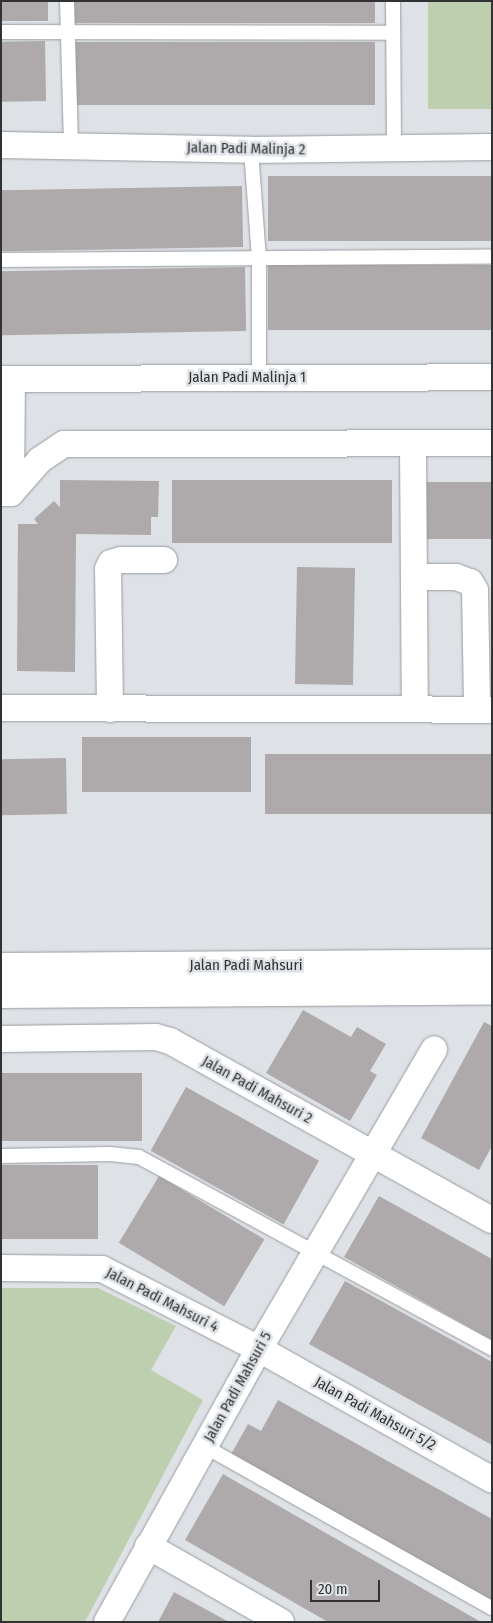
<!DOCTYPE html>
<style>
body{margin:0}
#map{position:relative;width:493px;height:1623px;overflow:hidden;background:#dee2e6;font-family:"Fira Sans Condensed",sans-serif}
div>[style]{position:absolute}
.green>*{inset:0;background:#becfb0;transform-origin:0 0}
.building>*{inset:0;background:#aea9ab;transform-origin:0 0}
.roads{filter:drop-shadow(0 0 1px #979b9f) drop-shadow(0 0 1px #979b9f)}
.lane>*{height:14px;margin:-7px;padding:0 7px;transform-origin:7px;border-radius:7px;background:#fff}
.street>*{height:26px;margin:-13px;padding:0 13px;transform-origin:13px;border-radius:13px;background:#fff}
.secondary>*{height:28px;margin:-14px;padding:0 14px;transform-origin:14px;border-radius:14px;background:#fff}
span{translate:-50% -50%;white-space:nowrap;text-align:center;line-height:1.15;-webkit-text-stroke:5px #dee2e6;paint-order:stroke}
.street-label{font-size:15px;color:#303233}
.frame{position:absolute;inset:0;border:2px solid #303233;pointer-events:none}
.scale{position:absolute;left:310px;top:1580px;width:70px;height:22px;box-sizing:border-box;border:2px solid #303233;border-top:0;padding-left:6px;font-size:15px;line-height:18px;white-space:nowrap;color:#303233;-webkit-text-stroke:4px #dee2e6;paint-order:stroke}
</style>
<div id="map">
<div class="green">
<div style="left:428px;top:1px;width:64px;height:108px"></div>
<div style="clip-path:polygon(1px 1288px,98px 1288px,176px 1326px,151px 1370px,203px 1400px,85px 1622px,1px 1622px)"></div>
</div>
<div class="building">
<div style="left:1px;top:1px;width:47px;height:20px"></div>
<div style="left:71px;top:1px;width:304px;height:22px"></div>
<div style="left:45px;top:41px;width:60px;height:44px;rotate:89deg"></div>
<div style="left:375px;top:42px;width:63px;height:303px;rotate:90deg"></div>
<div style="left:492px;top:176px;width:65px;height:224px;rotate:90deg"></div>
<div style="left:242px;top:186px;width:61px;height:241px;rotate:89deg"></div>
<div style="left:492px;top:265px;width:65px;height:224px;rotate:90deg"></div>
<div style="left:245px;top:267px;width:64px;height:244px;rotate:89deg"></div>
<div style="clip-path:polygon(60px 480px,159px 481px,158px 517px,151px 517px,151px 535px,76px 534px,75px 672px,17px 671px,18px 524px,38px 524px,34px 519px,54px 501px,60px 507px)"></div>
<div style="left:172px;top:480px;width:220px;height:63px"></div>
<div style="left:492px;top:482px;width:57px;height:66px;rotate:90deg"></div>
<div style="left:297px;top:567px;width:58px;height:117px;rotate:1deg"></div>
<div style="left:82px;top:737px;width:169px;height:55px"></div>
<div style="left:492px;top:754px;width:60px;height:227px;rotate:90deg"></div>
<div style="left:66px;top:758px;width:56px;height:65px;rotate:89deg"></div>
<div style="clip-path:polygon(303px 1010px,351px 1037px,357px 1027px,386px 1044px,370px 1071px,377px 1075px,350px 1121px,266px 1073px)"></div>
<div style="clip-path:polygon(484px 1022px,492px 1026px,492px 1146px,479px 1170px,421px 1138px)"></div>
<div style="left:1px;top:1073px;width:141px;height:68px"></div>
<div style="left:186px;top:1087px;width:152px;height:73px;rotate:29deg"></div>
<div style="left:1px;top:1165px;width:97px;height:74px"></div>
<div style="left:159px;top:1176px;width:123px;height:78px;rotate:31deg"></div>
<div style="clip-path:polygon(379px 1196px,492px 1259px,492px 1340px,344px 1257px)"></div>
<div style="clip-path:polygon(345px 1281px,492px 1362px,492px 1445px,309px 1344px)"></div>
<div style="clip-path:polygon(278px 1400px,492px 1519px,492px 1604px,229px 1458px,248px 1424px,261px 1431px)"></div>
<div style="clip-path:polygon(223px 1474px,481px 1622px,328px 1622px,185px 1540px)"></div>
<div style="clip-path:polygon(174px 1592px,229px 1622px,158px 1622px)"></div>
</div>
<div class="roads">
<div class="lane">
<div style="left:67px;top:1px;width:143px;rotate:88.4deg"></div>
<div style="left:393px;top:1px;width:148px;rotate:89.6deg"></div>
<div style="left:1px;top:32px;width:392px;rotate:0.1deg"></div>
<div style="left:251px;top:150px;width:109px;rotate:85.8deg"></div>
<div style="left:259px;top:259px;width:119px;rotate:90deg"></div>
<div style="left:1px;top:260px;width:491px;rotate:-0.4deg"></div>
<div style="left:1px;top:1156px;width:109px;rotate:-1.1deg"></div>
<div style="left:110px;top:1154px;width:29px;rotate:6deg"></div>
<div style="left:139px;top:1157px;width:402px;rotate:28.5deg"></div>
<div style="left:204px;top:1446px;width:330px;rotate:29.4deg"></div>
</div>
<div class="street">
<div style="left:1px;top:145px;width:250px;rotate:1.1deg"></div>
<div style="left:251px;top:150px;width:241px;rotate:-0.7deg"></div>
<div style="left:1px;top:379px;width:491px;rotate:-0.2deg"></div>
<div style="left:413px;top:444px;width:264px;rotate:89.6deg"></div>
<div style="left:1px;top:493px;width:10px"></div>
<div style="left:11px;top:493px;width:44px;rotate:-48.7deg"></div>
<div style="left:40px;top:460px;width:29px;rotate:-34deg"></div>
<div style="left:64px;top:444px;width:428px;rotate:-0.1deg"></div>
<div style="left:11px;top:493px;width:114px;rotate:-89.5deg"></div>
<div style="left:414px;top:577px;width:42px"></div>
<div style="left:456px;top:577px;width:15px;rotate:20deg"></div>
<div style="left:470px;top:582px;width:9px;rotate:58deg"></div>
<div style="left:475px;top:590px;width:120px;rotate:89deg"></div>
<div style="left:1px;top:708px;width:491px;rotate:0.2deg"></div>
<div style="left:110px;top:709px;width:140px;rotate:-90.8deg"></div>
<div style="left:108px;top:569px;width:7px;rotate:-63deg"></div>
<div style="left:111px;top:563px;width:10px;rotate:-17deg"></div>
<div style="left:121px;top:560px;width:43px"></div>
<div style="left:1px;top:1039px;width:155px;rotate:-0.7deg"></div>
<div style="left:156px;top:1037px;width:15px;rotate:16deg"></div>
<div style="left:170px;top:1041px;width:368px;rotate:29.1deg"></div>
<div style="left:1px;top:1268px;width:101px;rotate:0.6deg"></div>
<div style="left:102px;top:1269px;width:176px;rotate:27deg"></div>
<div style="left:259px;top:1349px;width:267px;rotate:29.3deg"></div>
<div style="left:148px;top:1546px;width:153px;rotate:29.7deg"></div>
<div style="left:107px;top:1622px;width:312px;rotate:-60.9deg"></div>
<div style="left:259px;top:1349px;width:347px;rotate:-59.7deg"></div>
</div>
<div class="secondary">
<div style="left:1px;top:967px;width:491px;rotate:-0.4deg"></div>
<div style="left:1px;top:994px;width:491px;rotate:-0.4deg"></div>
</div>
</div>
<div class="street-label">
<span style="left:246px;top:149px;rotate:1deg">Jalan Padi Malinja 2</span>
<span style="left:247px;top:378px">Jalan Padi Malinja 1</span>
<span style="left:246px;top:966px">Jalan Padi Mahsuri</span>
<span style="left:257px;top:1090px;rotate:29deg">Jalan Padi Mahsuri 2</span>
<span style="left:162px;top:1300px;rotate:27deg">Jalan Padi Mahsuri 4</span>
<span style="left:238px;top:1387px;rotate:-61deg">Jalan Padi Mahsuri 5</span>
<span style="left:375px;top:1414px;rotate:29deg">Jalan Padi Mahsuri 5/2</span>
</div>
<div class="frame"></div>
<div class="scale">20 m</div>
</div>
